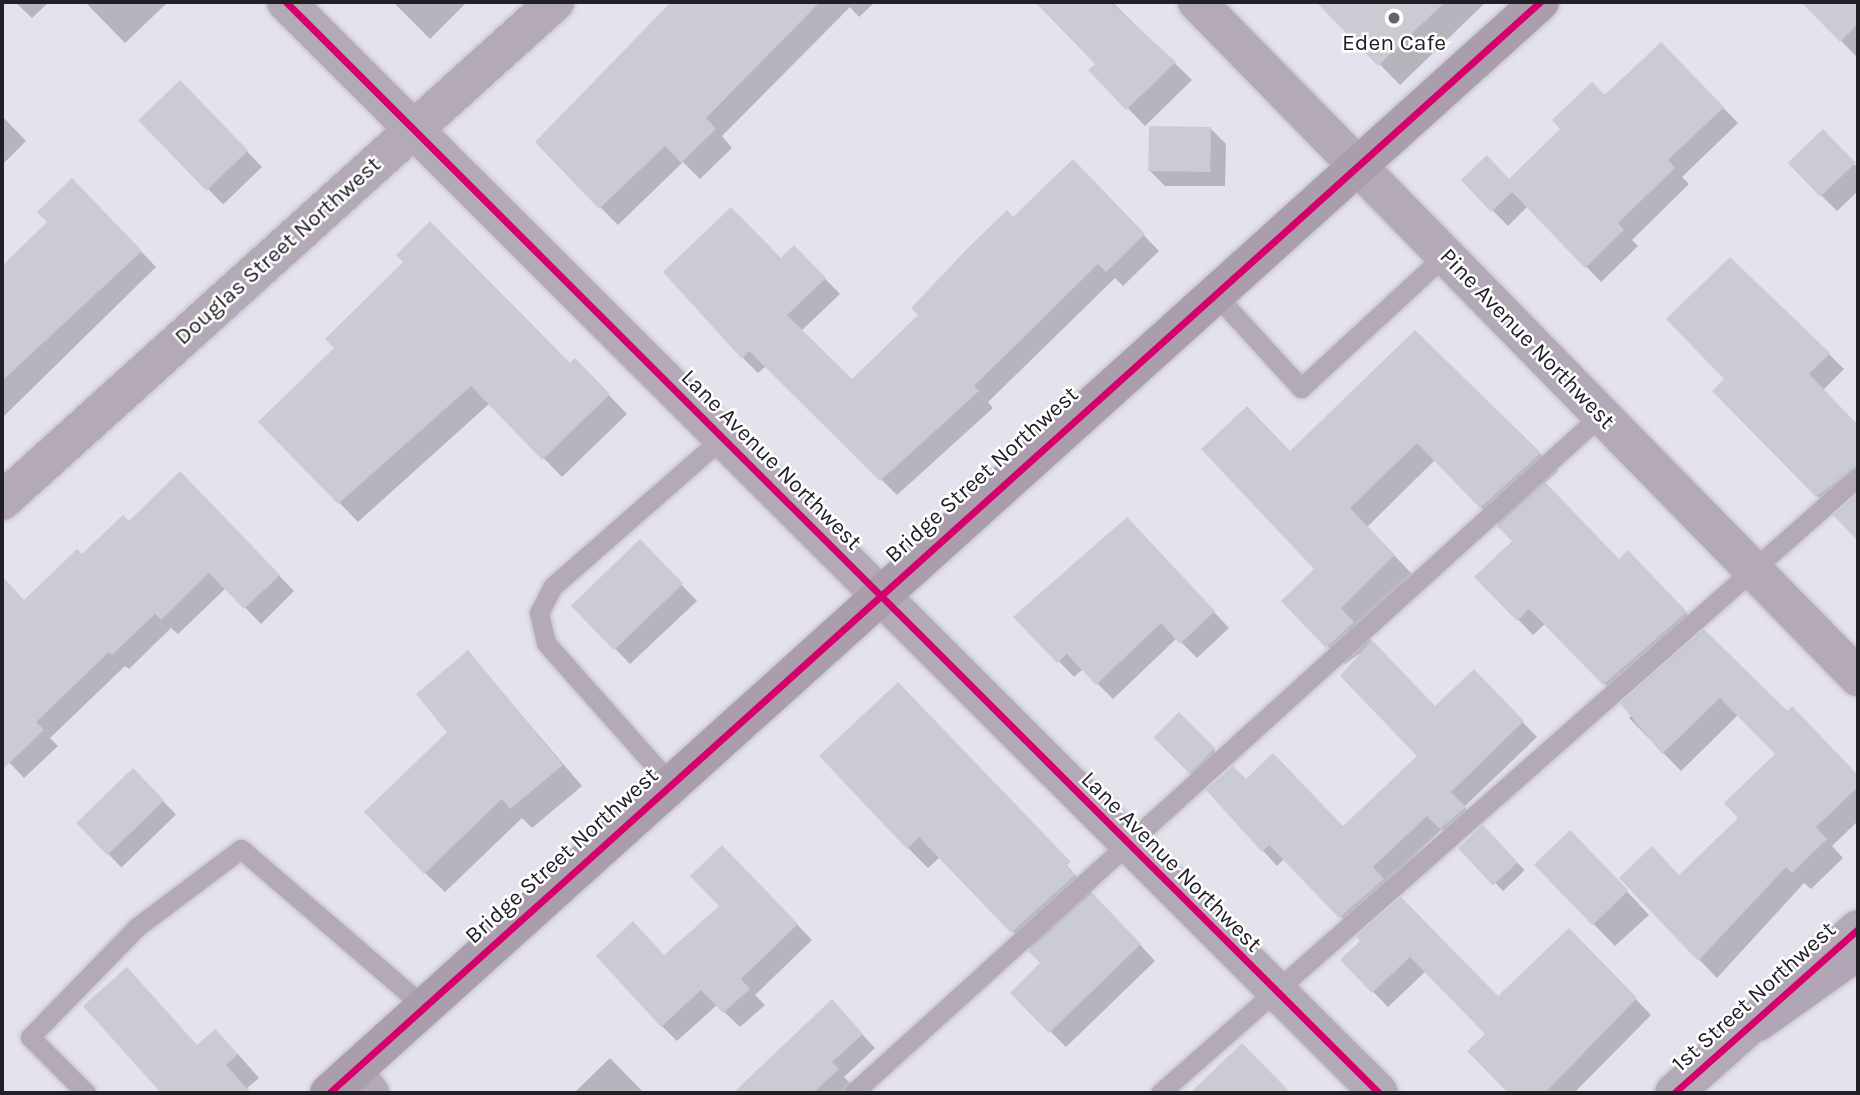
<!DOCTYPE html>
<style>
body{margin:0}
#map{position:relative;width:1860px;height:1095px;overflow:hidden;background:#e4e2ec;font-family:Karla,sans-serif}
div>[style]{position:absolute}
.shadow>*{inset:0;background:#0003;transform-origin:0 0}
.building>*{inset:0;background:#cbccd3;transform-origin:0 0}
.roads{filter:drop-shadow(0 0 2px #c2c0c8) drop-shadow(0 0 2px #c2c0c8)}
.service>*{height:19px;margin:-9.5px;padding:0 9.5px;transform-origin:9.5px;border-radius:9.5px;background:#b4a9b6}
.minor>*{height:38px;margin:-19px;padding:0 19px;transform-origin:19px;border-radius:19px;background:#b4a9b6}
.tertiary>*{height:38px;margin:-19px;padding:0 19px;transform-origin:19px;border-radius:19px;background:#b4a9b6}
.secondary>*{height:38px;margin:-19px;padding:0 19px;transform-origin:19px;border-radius:19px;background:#aa9eac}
.motorway>*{height:38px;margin:-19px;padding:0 19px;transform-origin:19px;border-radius:19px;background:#b1a6b5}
.cycleway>*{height:7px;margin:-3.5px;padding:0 3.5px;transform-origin:3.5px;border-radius:3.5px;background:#d6006c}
.dots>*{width:19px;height:19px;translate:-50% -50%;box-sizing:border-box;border:4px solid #fff;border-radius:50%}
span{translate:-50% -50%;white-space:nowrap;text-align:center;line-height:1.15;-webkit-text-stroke:5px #fff;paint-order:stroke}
.poi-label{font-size:23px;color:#212027}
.street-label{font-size:23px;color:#212027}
.frame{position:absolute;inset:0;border:4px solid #212027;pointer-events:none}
</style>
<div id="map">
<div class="shadow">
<div style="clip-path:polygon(15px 2px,49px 2px,32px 18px)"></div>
<div style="clip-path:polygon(85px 2px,168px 2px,125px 43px)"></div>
<div style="clip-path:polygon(393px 2px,467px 2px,430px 39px)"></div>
<div style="clip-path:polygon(675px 2px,875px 2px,859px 17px,850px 7px,722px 136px,732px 148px,700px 179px,683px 162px,618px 225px,537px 143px)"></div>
<div style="clip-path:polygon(1041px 2px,1112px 2px,1192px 80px,1145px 126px,1091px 70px,1097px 64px)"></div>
<div style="clip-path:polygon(1319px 2px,1486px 2px,1400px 85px)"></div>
<div style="clip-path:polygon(1803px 2px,1858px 2px,1858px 54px,1856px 56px)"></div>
<div style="clip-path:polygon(1661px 44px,1738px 123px,1682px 177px,1689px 184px,1632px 240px,1638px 246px,1601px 282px,1528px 206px,1508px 226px,1463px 180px,1509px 181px)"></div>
<div style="left:180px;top:82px;width:118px;height:54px;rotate:46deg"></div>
<div style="clip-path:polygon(2px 116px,26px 141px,2px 165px)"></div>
<div style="clip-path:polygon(1210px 128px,1226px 144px,1225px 186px,1165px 186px,1150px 171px)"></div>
<div style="clip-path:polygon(1823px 132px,1858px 168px,1858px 191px,1837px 211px,1790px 164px)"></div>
<div style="clip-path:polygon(1073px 162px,1159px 251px,1123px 286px,1115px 278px,988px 402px,993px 408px,897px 495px,766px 366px,758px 373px,743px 358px,781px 260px,794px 247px,840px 294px,801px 331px,852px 381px)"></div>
<div style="clip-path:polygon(72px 180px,156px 267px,2px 418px,2px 268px,49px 222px)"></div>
<div style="clip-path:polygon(406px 262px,570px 365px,575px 360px,627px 414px,562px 477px,490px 403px,358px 522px,261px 422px,337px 348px)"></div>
<div style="clip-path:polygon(1415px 333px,1558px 471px,1544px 484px,1619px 561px,1628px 553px,1701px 628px,1620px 700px,1546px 623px,1533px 635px,1477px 577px,1514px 541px,1435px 460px,1367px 527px,1412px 574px,1357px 626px,1436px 708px,1474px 671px,1537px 737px,1464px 807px,1479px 822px,1456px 843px,1442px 829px,1386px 883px,1355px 932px,1285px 858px,1277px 866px,1208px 790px,1343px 828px,1419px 756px,1366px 649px,1345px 664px,1284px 601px,1317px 570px,1290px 453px)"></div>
<div style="clip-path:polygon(1829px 354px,1844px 369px,1823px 390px,1858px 426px,1858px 489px,1833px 512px,1715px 391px)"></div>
<div style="clip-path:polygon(180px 474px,294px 591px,261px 624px,226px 588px,178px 634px,171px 628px,129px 669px,125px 666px,50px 738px,58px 746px,24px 778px,2px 755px,2px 609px,17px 595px,25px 602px,129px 523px)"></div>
<div style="clip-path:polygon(1142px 535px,1229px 628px,1197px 658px,1177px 638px,1113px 699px,1083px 669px,1074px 677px,1016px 617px)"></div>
<div style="clip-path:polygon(655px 557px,697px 601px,630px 664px,573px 605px)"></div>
<div style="clip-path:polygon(1704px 632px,1858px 778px,1858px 821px,1832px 846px,1843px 858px,1811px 889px,1804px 883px,1717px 978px,1621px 878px,1680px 877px,1741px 818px,1777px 754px,1739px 714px,1681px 771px,1629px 718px)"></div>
<div style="clip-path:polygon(468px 652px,582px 786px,532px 828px,522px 818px,445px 892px,425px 873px)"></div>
<div style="clip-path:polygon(918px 705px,1155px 961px,1066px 1047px,1012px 993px,1043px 963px,940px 857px,928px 868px,908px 848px)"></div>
<div style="left:1179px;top:714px;width:60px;height:33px;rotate:46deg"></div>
<div style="left:133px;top:770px;width:62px;height:76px;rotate:46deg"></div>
<div style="left:1483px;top:827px;width:60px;height:30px;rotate:46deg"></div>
<div style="clip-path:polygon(722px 847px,812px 940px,755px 995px,765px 1005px,740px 1027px,717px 1005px,677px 1041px,662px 1026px,665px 957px,722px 906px)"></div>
<div style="clip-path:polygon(1592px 854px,1649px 915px,1615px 946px,1536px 865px)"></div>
<div style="clip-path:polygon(1401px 899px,1498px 999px,1569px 930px,1651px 1015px,1574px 1093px,1511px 1093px,1470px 1051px,1487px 1034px,1426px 971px,1388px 1007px,1342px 960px)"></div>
<div style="clip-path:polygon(127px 969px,198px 1047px,237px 1053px,259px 1078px,247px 1088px,251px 1093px,164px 1093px,86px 1006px)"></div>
<div style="clip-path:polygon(832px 1002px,875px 1048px,844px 1077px,851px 1084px,841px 1093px,736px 1093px)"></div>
<div style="clip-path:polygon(610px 1058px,644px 1093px,574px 1093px)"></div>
</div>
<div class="building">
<div style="clip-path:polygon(671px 2px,820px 2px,706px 118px,716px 129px,681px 163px,665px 146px,599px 209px,535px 142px)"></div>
<div style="clip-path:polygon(1035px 2px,1110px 2px,1176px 62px,1126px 110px,1088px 70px,1095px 64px)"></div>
<div style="clip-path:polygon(1316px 2px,1445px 2px,1378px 66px)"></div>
<div style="clip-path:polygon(1801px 2px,1858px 2px,1858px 24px,1840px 42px)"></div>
<div style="clip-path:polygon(1661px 42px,1724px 107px,1668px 160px,1675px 168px,1618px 223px,1624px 230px,1585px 268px,1512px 192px,1491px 212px,1461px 180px,1487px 155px,1509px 179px,1560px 129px,1552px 120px,1592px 82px,1605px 95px)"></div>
<div style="left:180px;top:80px;width:98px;height:58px;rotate:46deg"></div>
<div style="left:1149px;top:126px;width:62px;height:45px;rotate:1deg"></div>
<div style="left:1823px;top:129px;width:47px;height:49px;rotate:46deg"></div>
<div style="clip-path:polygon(1073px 159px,1145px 234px,1106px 272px,1098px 264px,974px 386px,979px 391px,880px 481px,749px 351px,742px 359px,663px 272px,731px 207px,781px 258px,794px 245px,826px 278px,787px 315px,852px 379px,918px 315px,911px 308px,966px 250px,1007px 210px,1013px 217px)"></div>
<div style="clip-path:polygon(72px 178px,142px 251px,2px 381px,2px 266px,47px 222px,37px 212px)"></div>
<div style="clip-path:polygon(430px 221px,570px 363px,575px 358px,610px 394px,542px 460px,471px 386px,338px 504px,258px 422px,334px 348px,325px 339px,403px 262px,396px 255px)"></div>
<div style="clip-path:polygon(1730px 257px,1830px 353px,1809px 374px,1858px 425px,1858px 465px,1816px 497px,1712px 391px,1724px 379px,1666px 319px)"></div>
<div style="clip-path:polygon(1415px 330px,1541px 453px,1480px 508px,1417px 443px,1350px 508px,1395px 555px,1341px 608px,1354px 622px,1326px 648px,1281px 601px,1314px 569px,1201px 449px,1247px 406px,1290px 451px)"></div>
<div style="clip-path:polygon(180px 471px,280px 575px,244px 609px,209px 573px,161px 620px,155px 614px,112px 655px,109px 652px,36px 722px,44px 730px,2px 770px,2px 576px,24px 600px,77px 549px,82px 554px,123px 515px,129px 521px)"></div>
<div style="clip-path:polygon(1545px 482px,1619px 559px,1628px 550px,1687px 612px,1603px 685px,1529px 609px,1517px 621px,1474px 577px,1512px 541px,1497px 526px)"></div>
<div style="clip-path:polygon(1858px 493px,1858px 541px,1833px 515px)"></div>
<div style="clip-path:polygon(1127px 517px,1215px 611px,1180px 644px,1161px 623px,1096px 685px,1067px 654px,1057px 663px,1013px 617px)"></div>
<div style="left:640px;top:539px;width:62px;height:96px;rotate:46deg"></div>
<div style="clip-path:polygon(1704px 629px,1787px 711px,1792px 706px,1858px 775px,1858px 787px,1816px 827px,1827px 839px,1792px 873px,1786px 867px,1698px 961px,1619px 878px,1652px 846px,1679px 875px,1738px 818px,1724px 803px,1775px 754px,1720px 698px,1662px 754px,1620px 703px)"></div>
<div style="clip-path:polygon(1372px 640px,1435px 706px,1474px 669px,1524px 721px,1451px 792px,1466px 807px,1440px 829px,1427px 816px,1373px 867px,1384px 879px,1339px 918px,1269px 845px,1262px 852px,1206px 790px,1233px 766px,1246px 779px,1273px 753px,1343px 826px,1417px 756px,1340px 676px)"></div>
<div style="clip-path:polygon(468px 650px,563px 765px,510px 809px,502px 799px,424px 874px,364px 812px,447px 732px,416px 694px)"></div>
<div style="clip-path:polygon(898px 682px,1071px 862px,1066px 866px,1075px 875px,1011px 933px,919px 837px,907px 849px,819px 756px)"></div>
<div style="left:1179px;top:712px;width:51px;height:36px;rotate:45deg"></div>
<div style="left:133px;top:768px;width:45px;height:79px;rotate:46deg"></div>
<div style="left:1483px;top:825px;width:51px;height:34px;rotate:47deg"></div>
<div style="left:1570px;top:830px;width:84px;height:50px;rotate:46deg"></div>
<div style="clip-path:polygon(722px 845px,798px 924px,741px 979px,750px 989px,723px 1013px,701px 990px,661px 1027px,596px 956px,633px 921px,664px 955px,719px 906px,690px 876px)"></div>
<div style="clip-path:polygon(1092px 893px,1141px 944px,1049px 1033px,1010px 993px,1040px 963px,1028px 951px)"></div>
<div style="clip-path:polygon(1401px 897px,1498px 996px,1569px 928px,1637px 998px,1545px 1093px,1508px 1093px,1467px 1051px,1485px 1034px,1410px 957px,1372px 993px,1340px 960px,1360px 941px,1356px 936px)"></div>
<div style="clip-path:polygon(127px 967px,197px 1045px,215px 1029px,238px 1054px,226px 1065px,251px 1093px,161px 1093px,83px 1006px)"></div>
<div style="clip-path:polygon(832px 999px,863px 1034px,832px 1062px,839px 1069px,813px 1093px,733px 1093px)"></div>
<div style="clip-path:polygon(1242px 1043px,1291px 1093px,1190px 1093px)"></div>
</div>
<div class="roads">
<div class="service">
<div style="left:1214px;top:293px;width:129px;rotate:47.5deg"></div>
<div style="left:1301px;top:388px;width:196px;rotate:-42.7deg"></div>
<div style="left:671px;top:784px;width:188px;rotate:-131.6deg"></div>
<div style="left:546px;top:643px;width:31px;rotate:-103deg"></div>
<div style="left:539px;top:613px;width:29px;rotate:-63deg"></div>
<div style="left:552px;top:587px;width:226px;rotate:-41.2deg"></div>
<div style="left:86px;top:1093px;width:79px;rotate:-135deg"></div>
<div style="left:30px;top:1037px;width:153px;rotate:-45.8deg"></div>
<div style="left:137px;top:927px;width:130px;rotate:-36.9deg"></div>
<div style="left:241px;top:849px;width:243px;rotate:40.7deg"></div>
<div style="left:853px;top:1093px;width:1010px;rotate:-42.19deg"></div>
<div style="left:1160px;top:1093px;width:931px;rotate:-41.43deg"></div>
</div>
<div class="minor">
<div style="left:1197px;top:2px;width:945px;rotate:45.6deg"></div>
<div style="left:2px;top:501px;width:745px;rotate:-42.06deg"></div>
<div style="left:353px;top:1072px;width:27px;rotate:51deg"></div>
</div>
<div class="tertiary">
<div style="left:286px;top:2px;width:1544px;rotate:44.95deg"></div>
<div style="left:1674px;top:1093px;width:246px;rotate:-41.7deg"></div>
</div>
<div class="secondary">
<div style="left:329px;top:1093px;width:1630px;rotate:-42.02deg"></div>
</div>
<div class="motorway">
<div style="left:1758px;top:1022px;width:123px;rotate:-35.4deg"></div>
</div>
</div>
<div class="cycleway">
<div style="left:286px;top:2px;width:1544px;rotate:44.95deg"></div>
<div style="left:329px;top:1093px;width:1630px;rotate:-42.02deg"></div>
<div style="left:1674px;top:1093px;width:246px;rotate:-41.7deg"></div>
</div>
<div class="dots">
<div style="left:1394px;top:18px;background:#65646c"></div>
</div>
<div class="poi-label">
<span style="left:1394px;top:43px">Eden Cafe</span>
</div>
<div class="street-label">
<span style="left:278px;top:251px;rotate:-42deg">Douglas Street Northwest</span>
<span style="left:1527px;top:339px;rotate:46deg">Pine Avenue Northwest</span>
<span style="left:771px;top:460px;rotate:45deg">Lane Avenue Northwest</span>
<span style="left:982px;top:475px;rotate:-42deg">Bridge Street Northwest</span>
<span style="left:562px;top:856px;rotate:-42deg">Bridge Street Northwest</span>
<span style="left:1171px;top:862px;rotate:45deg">Lane Avenue Northwest</span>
<span style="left:1754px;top:997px;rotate:-42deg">1st Street Northwest</span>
</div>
<div class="frame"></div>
</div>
